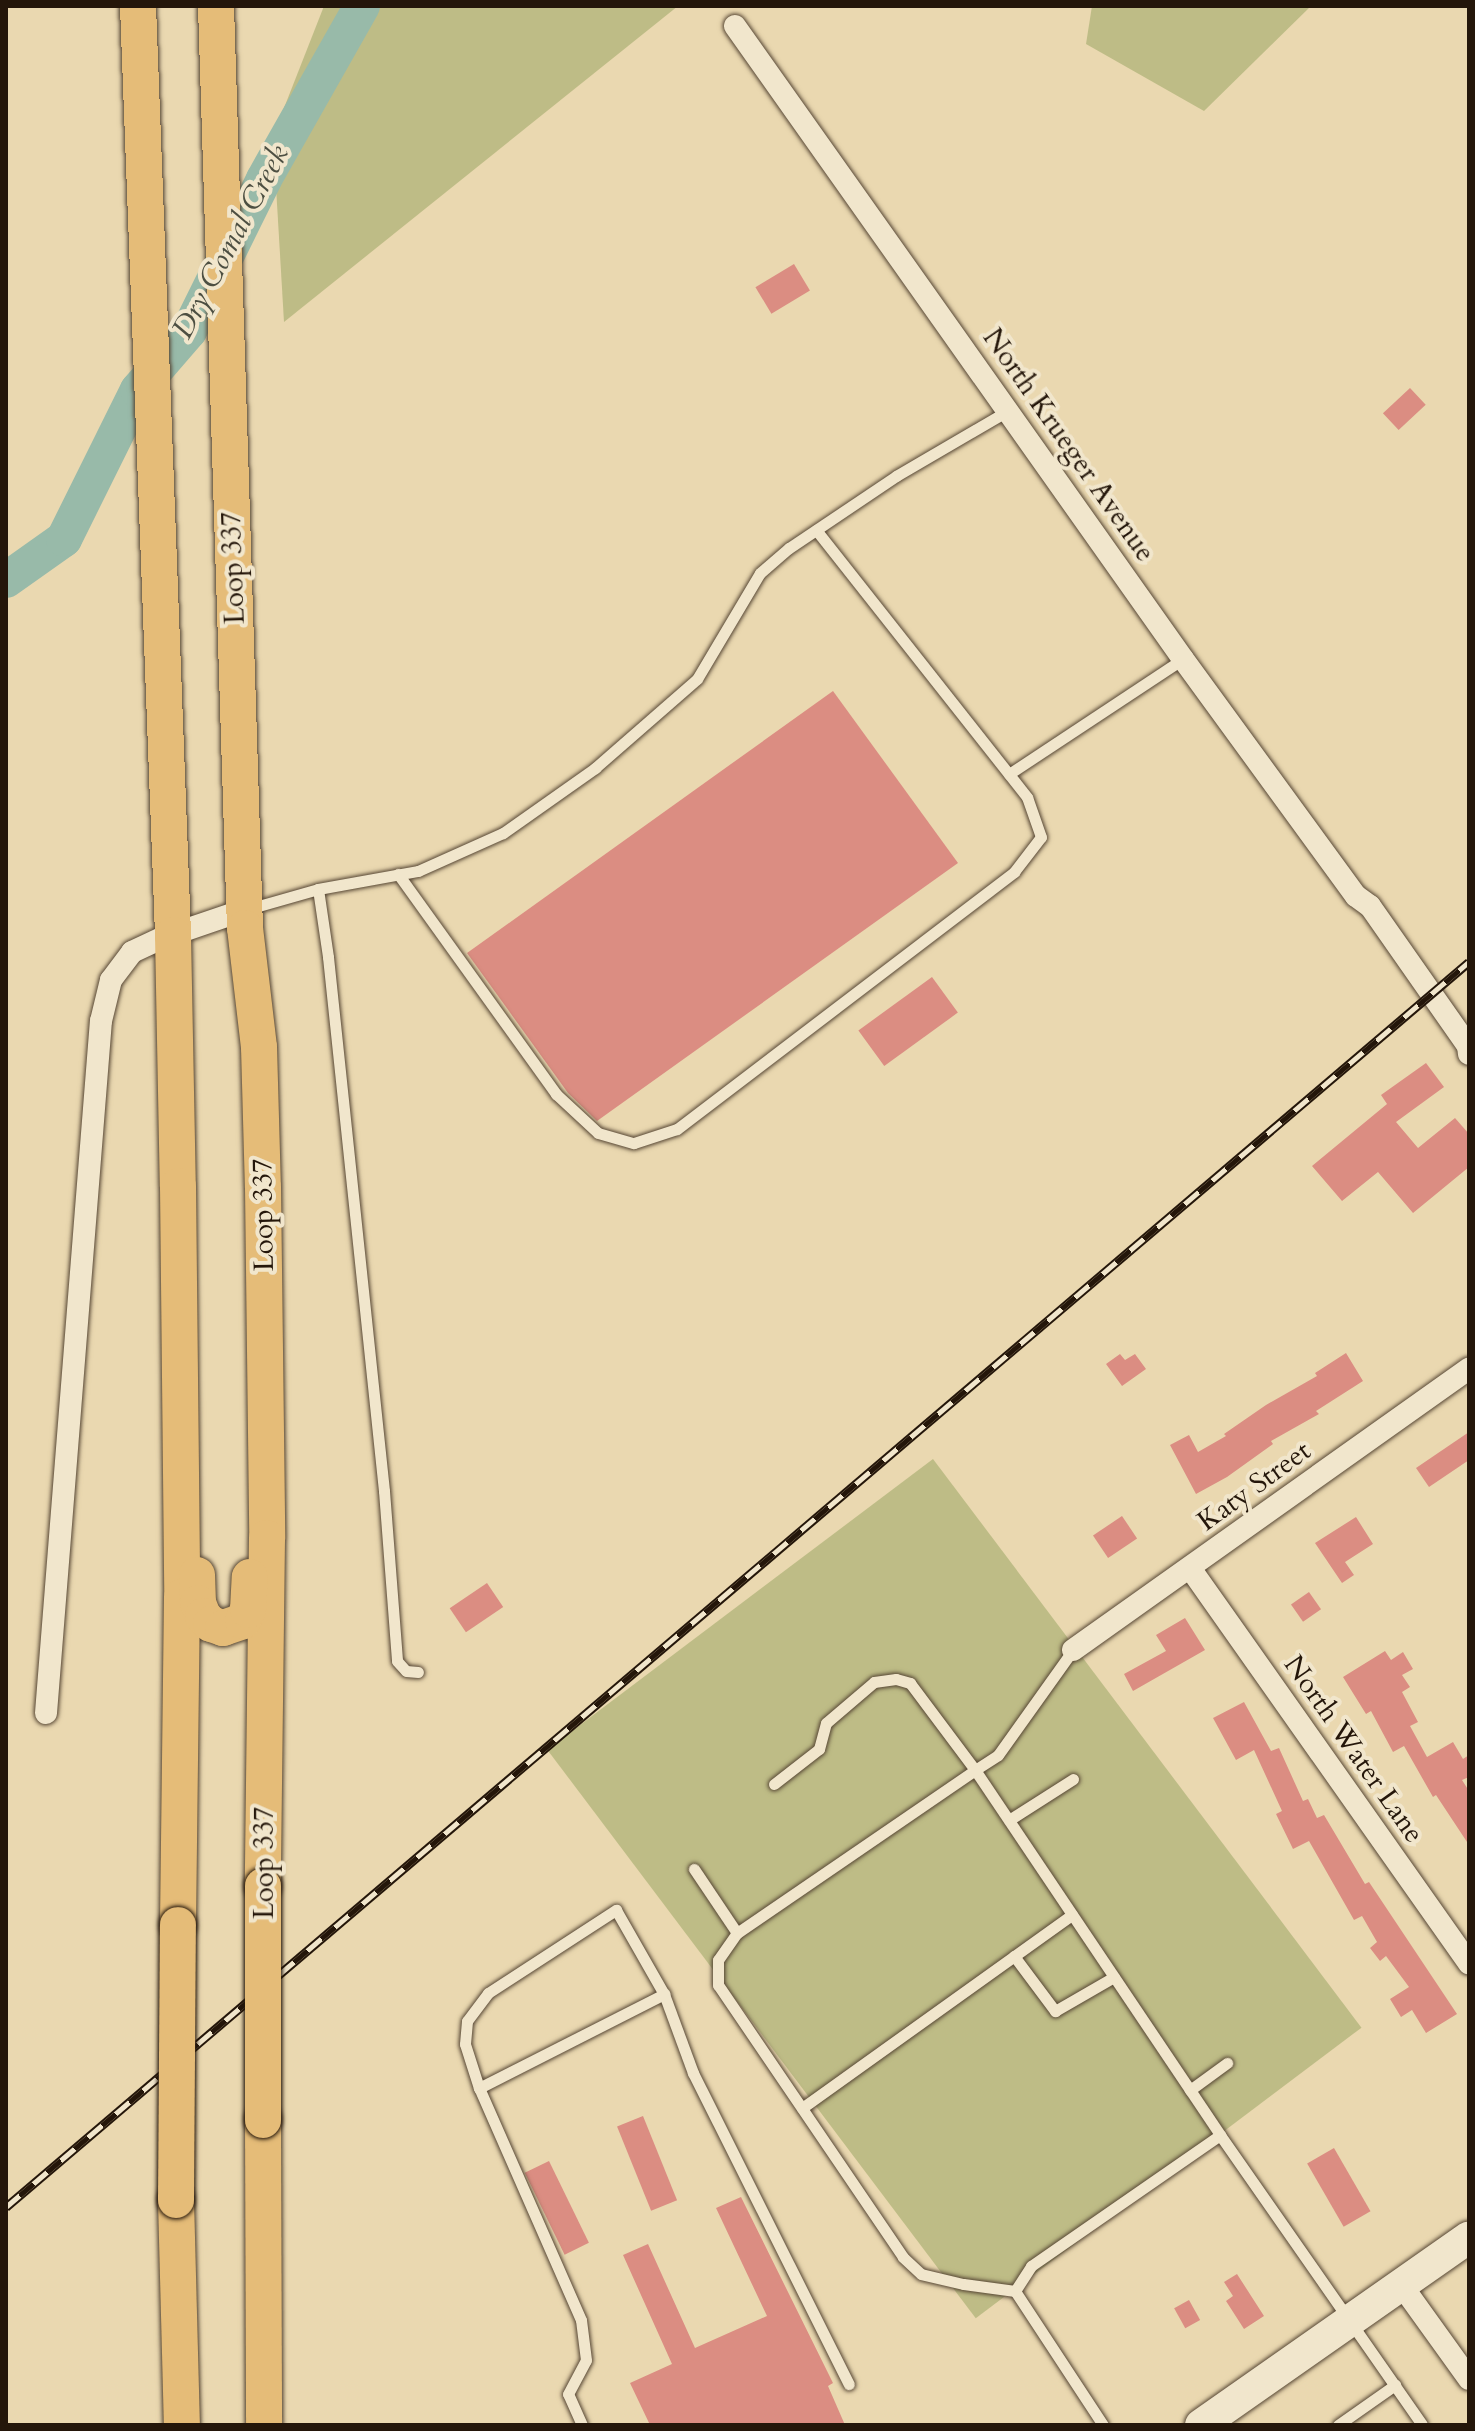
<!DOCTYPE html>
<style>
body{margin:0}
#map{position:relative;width:1475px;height:2431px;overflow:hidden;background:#ead8b0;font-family:Cardo,serif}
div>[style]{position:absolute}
.green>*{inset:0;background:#bebc86;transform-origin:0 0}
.river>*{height:36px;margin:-18px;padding:0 18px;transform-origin:18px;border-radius:18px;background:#98baa9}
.building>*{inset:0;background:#db8d82;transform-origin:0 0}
.roads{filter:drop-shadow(0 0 2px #564634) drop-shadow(0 0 2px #564634)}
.lane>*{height:11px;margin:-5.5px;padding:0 5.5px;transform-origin:5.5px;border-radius:5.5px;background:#f1e6cc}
.street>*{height:22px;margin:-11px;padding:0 11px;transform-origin:11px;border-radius:11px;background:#f1e6cc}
.secondary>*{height:32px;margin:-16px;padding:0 16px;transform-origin:16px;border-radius:16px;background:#f1e6cc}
.primary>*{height:36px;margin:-18px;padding:0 18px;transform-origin:18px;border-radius:18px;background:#e5bc78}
.rail>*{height:9px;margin-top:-4.5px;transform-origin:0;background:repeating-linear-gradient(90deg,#f1e6cc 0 18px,#24160a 0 36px);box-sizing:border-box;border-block:2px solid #24160a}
.bridges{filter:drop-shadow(0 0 2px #24160a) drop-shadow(0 0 2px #24160a)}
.primary-bridge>*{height:36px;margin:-18px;padding:0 18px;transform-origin:18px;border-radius:18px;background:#e5bc78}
span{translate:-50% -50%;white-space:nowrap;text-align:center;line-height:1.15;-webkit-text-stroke:8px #f1e6cc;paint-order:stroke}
.street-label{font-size:28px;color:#24160a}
.water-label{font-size:30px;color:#4d4f42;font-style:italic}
.frame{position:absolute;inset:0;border:8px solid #24160a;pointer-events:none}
</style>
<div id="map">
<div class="green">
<div style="clip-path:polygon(324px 6px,678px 6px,284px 322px,273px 136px)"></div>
<div style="clip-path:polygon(1092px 6px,1311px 6px,1204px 111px,1086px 44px)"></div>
<div style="left:933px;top:1459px;width:712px;height:483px;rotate:53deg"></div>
</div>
<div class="river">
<div style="left:6px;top:580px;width:71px;rotate:-35.3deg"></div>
<div style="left:64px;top:539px;width:166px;rotate:-63.6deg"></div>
<div style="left:138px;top:390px;width:78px;rotate:-49.2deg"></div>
<div style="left:189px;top:331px;width:169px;rotate:-63.7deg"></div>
<div style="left:264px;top:179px;width:199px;rotate:-60.5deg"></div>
</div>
<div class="building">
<div style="left:794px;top:264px;width:31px;height:45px;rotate:59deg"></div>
<div style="left:1410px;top:388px;width:23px;height:37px;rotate:47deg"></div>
<div style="clip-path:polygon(833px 691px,958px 863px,597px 1121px,568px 1093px,467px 953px)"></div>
<div style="left:932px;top:977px;width:44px;height:91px;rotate:54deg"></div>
<div style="clip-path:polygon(1426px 1063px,1444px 1087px,1396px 1122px,1418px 1148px,1455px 1118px,1469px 1134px,1469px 1167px,1413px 1213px,1378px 1172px,1342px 1201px,1312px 1166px,1387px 1104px,1381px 1095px)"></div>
<div style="clip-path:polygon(1346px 1353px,1363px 1381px,1316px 1411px,1319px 1414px,1271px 1441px,1273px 1444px,1227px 1477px,1196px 1494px,1170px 1445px,1189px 1435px,1198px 1452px,1226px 1436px,1224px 1434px,1266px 1405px,1317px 1376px,1315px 1373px)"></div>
<div style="clip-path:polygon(1120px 1354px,1125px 1360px,1135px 1354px,1146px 1369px,1122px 1386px,1106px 1364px)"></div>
<div style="clip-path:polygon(1469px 1432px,1469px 1460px,1429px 1487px,1416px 1468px)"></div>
<div style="left:1122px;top:1516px;width:27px;height:35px;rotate:56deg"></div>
<div style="clip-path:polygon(1356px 1517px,1373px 1544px,1345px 1562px,1354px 1575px,1342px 1583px,1315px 1543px)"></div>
<div style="left:487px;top:1583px;width:29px;height:45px;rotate:56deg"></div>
<div style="left:1309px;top:1592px;width:21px;height:22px;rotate:55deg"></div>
<div style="clip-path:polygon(1185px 1618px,1205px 1650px,1133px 1691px,1124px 1674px,1166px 1651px,1156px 1635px)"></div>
<div style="clip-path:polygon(1385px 1651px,1391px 1660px,1403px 1652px,1413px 1669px,1402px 1675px,1410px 1687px,1402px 1692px,1418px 1722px,1410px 1726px,1427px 1757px,1453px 1742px,1463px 1759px,1469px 1755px,1469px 1777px,1462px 1780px,1469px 1791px,1469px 1845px,1436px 1795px,1433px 1797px,1404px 1746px,1393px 1752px,1371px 1711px,1366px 1714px,1343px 1677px)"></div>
<div style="clip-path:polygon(1244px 1702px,1271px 1751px,1279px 1748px,1303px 1801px,1308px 1799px,1317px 1818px,1324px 1815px,1365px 1884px,1369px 1882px,1457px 2014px,1426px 2033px,1412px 2010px,1401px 2017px,1390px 1999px,1409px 1987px,1386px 1956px,1380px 1961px,1370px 1948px,1377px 1942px,1362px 1916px,1354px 1920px,1309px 1841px,1293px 1849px,1276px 1814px,1282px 1811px,1254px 1750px,1236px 1760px,1213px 1718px)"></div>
<div style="left:643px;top:2116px;width:91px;height:28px;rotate:68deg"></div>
<div style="left:1334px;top:2148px;width:73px;height:31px;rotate:60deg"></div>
<div style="left:549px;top:2161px;width:91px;height:27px;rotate:64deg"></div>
<div style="clip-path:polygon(741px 2197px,833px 2383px,828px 2386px,845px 2425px,650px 2425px,630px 2383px,672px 2364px,623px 2255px,648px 2244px,695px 2348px,767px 2316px,716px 2208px)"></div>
<div style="clip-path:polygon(1237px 2274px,1264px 2316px,1244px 2329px,1226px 2301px,1233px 2296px,1224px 2282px)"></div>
<div style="left:1189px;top:2300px;width:23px;height:17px;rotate:61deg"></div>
</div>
<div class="roads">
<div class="lane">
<div style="left:1009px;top:774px;width:209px;rotate:-33.5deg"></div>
<div style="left:398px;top:874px;width:271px;rotate:54.3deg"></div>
<div style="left:556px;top:1094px;width:57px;rotate:42.9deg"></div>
<div style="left:598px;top:1133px;width:37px;rotate:16deg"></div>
<div style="left:634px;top:1143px;width:45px;rotate:-18deg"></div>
<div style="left:677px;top:1129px;width:424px;rotate:-37.3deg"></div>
<div style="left:1014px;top:872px;width:44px;rotate:-52.4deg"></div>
<div style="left:1041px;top:837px;width:42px;rotate:-109.3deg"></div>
<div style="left:1027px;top:797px;width:340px;rotate:-128.3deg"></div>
<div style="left:318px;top:889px;width:69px;rotate:81.6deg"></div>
<div style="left:328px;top:957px;width:537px;rotate:84.01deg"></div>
<div style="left:384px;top:1491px;width:170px;rotate:85.6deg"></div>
<div style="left:397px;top:1661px;width:13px;rotate:48deg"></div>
<div style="left:406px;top:1671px;width:12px;rotate:5deg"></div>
<div style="left:248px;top:909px;width:73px;rotate:-15.9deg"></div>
<div style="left:318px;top:889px;width:102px;rotate:-10.2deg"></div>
<div style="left:418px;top:871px;width:93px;rotate:-24.1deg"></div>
<div style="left:503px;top:833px;width:113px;rotate:-35.2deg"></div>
<div style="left:595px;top:768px;width:135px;rotate:-41.1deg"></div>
<div style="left:697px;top:679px;width:123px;rotate:-59.3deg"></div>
<div style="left:760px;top:573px;width:38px;rotate:-41deg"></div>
<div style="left:789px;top:548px;width:129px;rotate:-33.9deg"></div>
<div style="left:896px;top:476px;width:131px;rotate:-30.3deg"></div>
<div style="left:774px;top:1784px;width:57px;rotate:-37.9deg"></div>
<div style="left:819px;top:1749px;width:27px;rotate:-75deg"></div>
<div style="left:826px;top:1723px;width:63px;rotate:-40.5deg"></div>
<div style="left:874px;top:1682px;width:22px;rotate:-8deg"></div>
<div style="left:896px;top:1679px;width:15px;rotate:16deg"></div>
<div style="left:910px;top:1683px;width:109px;rotate:53.2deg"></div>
<div style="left:975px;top:1770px;width:27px;rotate:-33deg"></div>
<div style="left:998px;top:1755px;width:129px;rotate:-54.5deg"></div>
<div style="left:1009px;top:1820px;width:76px;rotate:-32.6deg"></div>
<div style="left:694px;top:1869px;width:77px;rotate:56.1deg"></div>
<div style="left:1014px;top:1956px;width:69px;rotate:53.3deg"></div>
<div style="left:1055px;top:2011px;width:68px;rotate:-30deg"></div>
<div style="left:479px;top:2088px;width:208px;rotate:-26.9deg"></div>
<div style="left:1190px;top:2090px;width:46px;rotate:-36.1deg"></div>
<div style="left:802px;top:2108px;width:332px;rotate:-35.6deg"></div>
<div style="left:1015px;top:2291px;width:30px;rotate:-57deg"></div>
<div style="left:1031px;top:2266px;width:230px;rotate:-34.7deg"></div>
<div style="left:582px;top:2425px;width:34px;rotate:-114deg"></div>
<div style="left:568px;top:2394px;width:38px;rotate:-62deg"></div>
<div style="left:586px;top:2360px;width:40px;rotate:-97.1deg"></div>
<div style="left:581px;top:2320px;width:253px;rotate:-113.7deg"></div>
<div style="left:479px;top:2088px;width:46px;rotate:-107.7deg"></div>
<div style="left:465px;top:2044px;width:23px;rotate:-85deg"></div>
<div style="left:467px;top:2021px;width:35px;rotate:-53deg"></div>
<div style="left:488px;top:1993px;width:153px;rotate:-33deg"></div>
<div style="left:616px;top:1910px;width:97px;rotate:60.3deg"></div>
<div style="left:664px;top:1994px;width:84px;rotate:69.8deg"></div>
<div style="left:693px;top:2073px;width:348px;rotate:63.4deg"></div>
<div style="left:1103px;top:2425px;width:160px;rotate:-123.3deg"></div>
<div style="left:1015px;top:2291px;width:52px;rotate:-172.3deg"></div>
<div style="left:963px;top:2284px;width:43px;rotate:-166.6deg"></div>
<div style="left:921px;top:2274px;width:25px;rotate:-137deg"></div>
<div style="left:903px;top:2257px;width:329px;rotate:-124.2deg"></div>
<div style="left:718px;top:1985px;width:25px;rotate:-90deg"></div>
<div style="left:718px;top:1960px;width:33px;rotate:-55deg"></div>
<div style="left:737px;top:1933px;width:288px;rotate:-34.4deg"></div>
<div style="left:975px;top:1770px;width:440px;rotate:56.1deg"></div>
<div style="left:1220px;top:2135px;width:353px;rotate:55.1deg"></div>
<div style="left:1338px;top:2425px;width:70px;rotate:-35.1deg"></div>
</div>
<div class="street">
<div style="left:735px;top:26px;width:775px;rotate:54.71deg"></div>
<div style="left:1183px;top:659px;width:293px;rotate:53.9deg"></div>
<div style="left:1356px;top:896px;width:17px;rotate:36deg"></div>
<div style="left:1370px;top:906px;width:171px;rotate:55deg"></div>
<div style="left:1468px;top:1046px;width:8px;rotate:83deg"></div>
<div style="left:1190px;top:1568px;width:484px;rotate:54.8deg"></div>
<div style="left:1073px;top:1650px;width:486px;rotate:-35.4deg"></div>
<div style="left:46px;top:1713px;width:694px;rotate:-85.46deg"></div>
<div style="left:101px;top:1021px;width:42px;rotate:-76.3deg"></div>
<div style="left:111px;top:980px;width:35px;rotate:-53deg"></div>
<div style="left:132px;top:952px;width:33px;rotate:-25deg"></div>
<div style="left:162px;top:938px;width:87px;rotate:-18.9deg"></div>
<div style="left:1400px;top:2283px;width:118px;rotate:54.3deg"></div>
</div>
<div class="secondary">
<div style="left:1201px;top:2425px;width:327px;rotate:-35deg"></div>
</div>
<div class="primary">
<div style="left:138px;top:6px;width:930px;rotate:87.84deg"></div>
<div style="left:173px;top:935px;width:251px;rotate:88.9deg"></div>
<div style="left:178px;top:1186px;width:411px;rotate:89.4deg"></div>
<div style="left:182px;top:1597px;width:328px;rotate:90.7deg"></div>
<div style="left:216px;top:6px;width:922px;rotate:88.2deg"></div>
<div style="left:245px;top:928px;width:120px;rotate:83.3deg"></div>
<div style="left:259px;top:1047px;width:140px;rotate:88.4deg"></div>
<div style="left:263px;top:1187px;width:351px;rotate:89.3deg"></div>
<div style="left:267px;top:1538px;width:348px;rotate:90.7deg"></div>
<div style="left:197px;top:1575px;width:28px;rotate:88deg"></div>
<div style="left:198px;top:1603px;width:14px;rotate:69deg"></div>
<div style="left:203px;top:1616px;width:11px;rotate:45deg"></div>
<div style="left:211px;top:1624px;width:13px;rotate:18deg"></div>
<div style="left:223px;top:1628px;width:21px;rotate:-19deg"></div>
<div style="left:243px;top:1621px;width:12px;rotate:-66deg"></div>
<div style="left:248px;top:1610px;width:33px;rotate:-87deg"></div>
<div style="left:263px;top:2120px;width:305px;rotate:89.8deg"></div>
<div style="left:176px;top:2200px;width:225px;rotate:88.5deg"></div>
</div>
</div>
<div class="rail">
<div style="left:6px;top:2207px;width:1921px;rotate:-40.4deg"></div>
</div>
<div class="bridges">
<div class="primary-bridge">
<div style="left:263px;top:2120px;width:234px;rotate:-90deg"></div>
<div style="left:176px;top:2200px;width:275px;rotate:-89.6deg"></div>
</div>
</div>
<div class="street-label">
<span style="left:1069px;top:445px;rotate:55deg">North Krueger Avenue</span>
<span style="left:233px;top:568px;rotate:-92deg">Loop 337</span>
<span style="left:263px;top:1215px;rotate:-91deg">Loop 337</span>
<span style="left:1254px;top:1486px;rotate:-36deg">Katy Street</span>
<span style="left:1354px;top:1749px;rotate:55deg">North Water Lane</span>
<span style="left:264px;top:1863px;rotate:-90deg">Loop 337</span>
</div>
<div class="water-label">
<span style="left:231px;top:242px;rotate:-62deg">Dry Comal Creek</span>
</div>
<div class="frame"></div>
</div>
